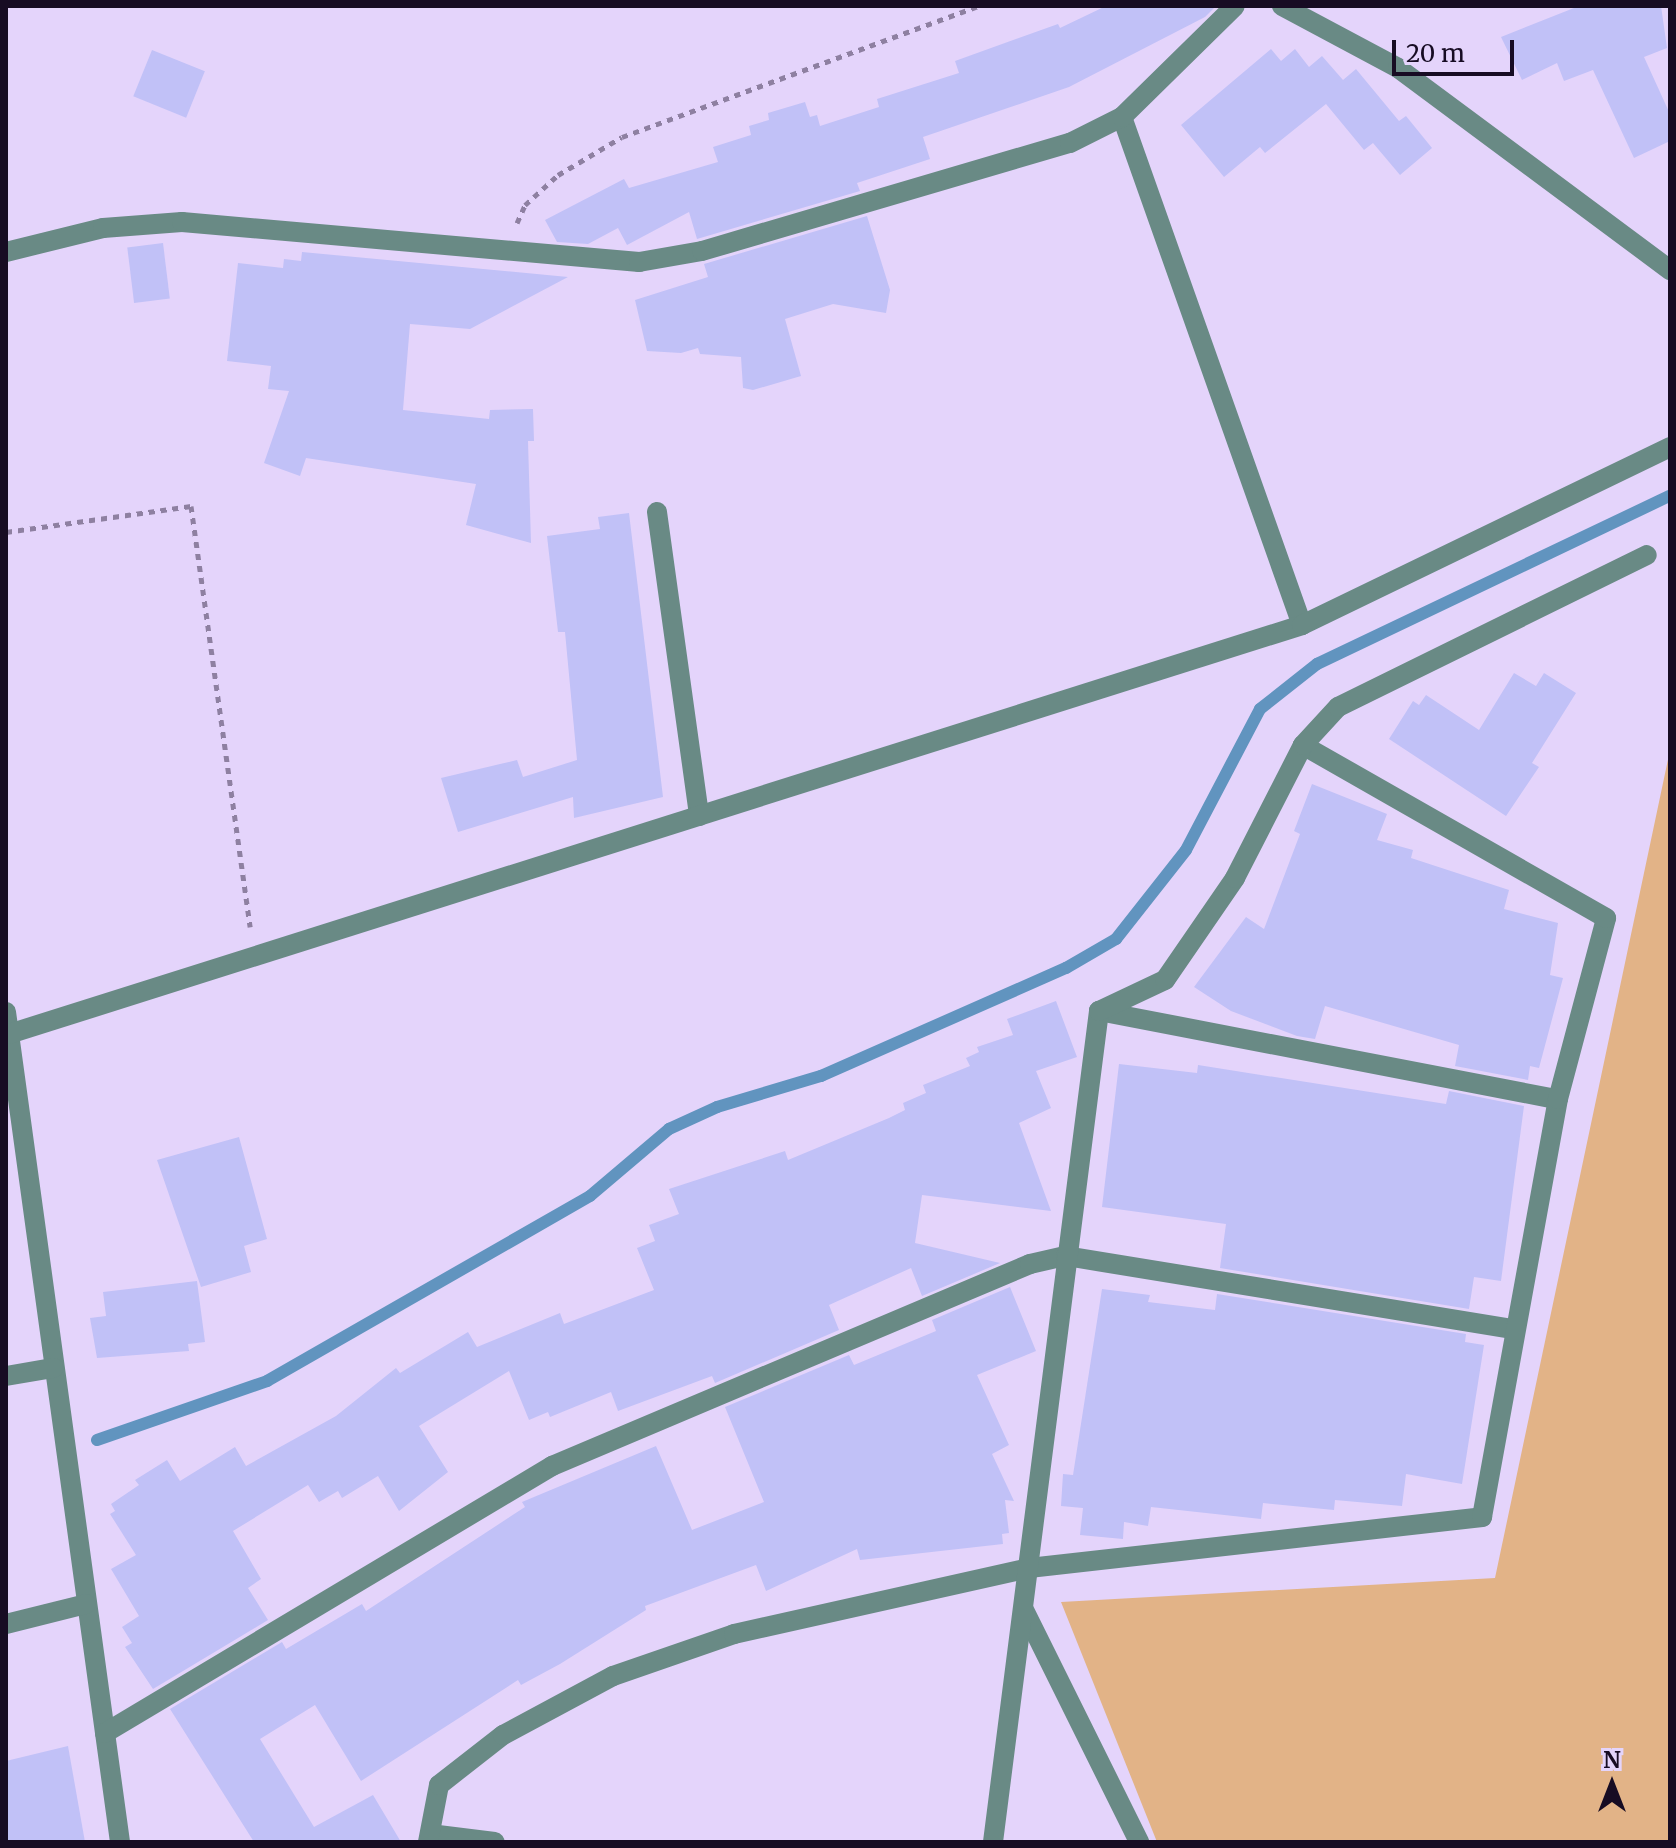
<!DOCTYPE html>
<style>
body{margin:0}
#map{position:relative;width:1676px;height:1848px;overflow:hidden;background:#e4d4fb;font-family:Merriweather,serif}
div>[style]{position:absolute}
.green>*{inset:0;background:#e2b387}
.stream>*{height:12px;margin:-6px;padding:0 6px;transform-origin:6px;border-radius:6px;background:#6194bf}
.building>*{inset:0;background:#c1c1f7;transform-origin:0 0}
.path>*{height:5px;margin-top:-2.5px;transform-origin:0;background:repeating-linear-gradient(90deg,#8e80a1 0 6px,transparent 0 12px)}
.minor>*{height:20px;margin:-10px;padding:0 10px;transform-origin:10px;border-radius:10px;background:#698a85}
span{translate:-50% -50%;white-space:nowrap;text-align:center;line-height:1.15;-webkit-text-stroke:6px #e4d4fb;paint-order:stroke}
.frame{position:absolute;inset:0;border:8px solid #170c23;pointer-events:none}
.north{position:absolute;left:1572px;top:1744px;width:80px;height:80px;-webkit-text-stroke:6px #e4d4fb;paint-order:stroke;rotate:0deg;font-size:22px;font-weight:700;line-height:32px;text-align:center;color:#170c23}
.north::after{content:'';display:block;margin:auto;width:28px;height:36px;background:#170c23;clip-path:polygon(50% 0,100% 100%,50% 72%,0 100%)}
.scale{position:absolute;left:1392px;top:40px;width:122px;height:36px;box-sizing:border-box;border:4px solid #170c23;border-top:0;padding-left:10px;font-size:24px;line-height:28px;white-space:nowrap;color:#170c23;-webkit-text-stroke:6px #e4d4fb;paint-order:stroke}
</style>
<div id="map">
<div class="green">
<div style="clip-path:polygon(1670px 750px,1670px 1842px,1157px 1842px,1061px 1602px,1495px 1578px)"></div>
</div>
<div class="stream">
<div style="left:97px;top:1440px;width:180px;rotate:-19.1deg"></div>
<div style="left:267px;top:1381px;width:372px;rotate:-29.8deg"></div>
<div style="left:590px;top:1196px;width:104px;rotate:-40.3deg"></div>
<div style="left:669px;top:1129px;width:53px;rotate:-24.6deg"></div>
<div style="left:717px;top:1107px;width:109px;rotate:-16.6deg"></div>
<div style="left:821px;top:1076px;width:268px;rotate:-23.8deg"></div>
<div style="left:1066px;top:968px;width:58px;rotate:-30.1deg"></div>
<div style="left:1116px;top:939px;width:113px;rotate:-51.8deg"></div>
<div style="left:1186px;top:850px;width:159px;rotate:-62.3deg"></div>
<div style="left:1260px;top:709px;width:73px;rotate:-38.3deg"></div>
<div style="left:1317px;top:664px;width:391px;rotate:-25.5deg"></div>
</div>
<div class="building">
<div style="clip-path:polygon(1106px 6px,1216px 6px,1205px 17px,1069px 87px,923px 137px,930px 159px,857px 183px,860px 191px,697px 239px,689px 212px,627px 245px,618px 228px,588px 244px,557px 242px,545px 220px,624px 179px,629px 188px,718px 162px,713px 147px,751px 135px,749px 126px,769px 120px,768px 113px,805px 102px,810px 117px,817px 115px,820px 126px,879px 107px,877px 99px,959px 73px,955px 61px,1058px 24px,1060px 28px)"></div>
<div style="clip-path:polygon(1579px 6px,1661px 6px,1667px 48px,1644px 57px,1670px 114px,1670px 141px,1634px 158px,1593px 70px,1564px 81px,1557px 63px,1522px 80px,1501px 37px)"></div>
<div style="clip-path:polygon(1271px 49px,1281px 61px,1295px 49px,1309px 67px,1322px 56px,1343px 80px,1356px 69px,1399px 121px,1406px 116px,1432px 148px,1400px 175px,1373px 143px,1364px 150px,1326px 104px,1265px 153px,1260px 147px,1224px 177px,1181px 125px)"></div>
<div style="left:152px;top:50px;width:57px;height:50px;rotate:22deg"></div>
<div style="clip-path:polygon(867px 216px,890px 290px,886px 313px,833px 304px,785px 319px,801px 376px,753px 390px,743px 388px,741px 357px,700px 354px,698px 348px,681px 353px,647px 351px,635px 300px,708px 277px,704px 264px)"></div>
<div style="left:163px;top:243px;width:56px;height:36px;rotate:83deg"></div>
<div style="clip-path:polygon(302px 252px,568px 277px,470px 329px,410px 324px,403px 410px,489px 419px,490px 410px,533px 409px,534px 441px,528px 441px,531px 543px,466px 525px,476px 484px,306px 458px,300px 476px,264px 463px,289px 391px,268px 389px,271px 366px,227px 361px,238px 263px,283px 268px,284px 259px,301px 261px)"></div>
<div style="clip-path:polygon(629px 513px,663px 797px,574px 818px,573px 797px,458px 832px,441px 778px,517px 760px,523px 777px,577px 760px,565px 632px,558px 632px,547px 536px,600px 529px,598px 517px)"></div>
<div style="clip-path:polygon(1514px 673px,1536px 686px,1544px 673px,1576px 693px,1532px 763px,1539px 767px,1506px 816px,1389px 739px,1413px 701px,1419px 705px,1426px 695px,1479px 730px)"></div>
<div style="clip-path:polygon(1312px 784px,1387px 814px,1377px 840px,1413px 850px,1411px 858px,1509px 890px,1504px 909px,1558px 923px,1550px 975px,1563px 978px,1539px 1068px,1530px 1066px,1528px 1080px,1455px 1066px,1459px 1045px,1325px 1006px,1315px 1039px,1297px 1036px,1231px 1011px,1194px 987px,1246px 917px,1264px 929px,1300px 834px,1294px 831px)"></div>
<div style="clip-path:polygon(1056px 1001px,1077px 1057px,1036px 1071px,1051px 1108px,1019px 1123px,1051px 1211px,922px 1195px,915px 1243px,1000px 1263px,922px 1296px,911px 1268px,829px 1305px,839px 1330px,715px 1383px,712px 1376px,618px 1411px,611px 1392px,550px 1417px,548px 1412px,529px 1420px,509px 1371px,419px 1426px,448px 1472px,399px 1511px,378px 1476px,342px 1498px,338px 1491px,319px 1502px,308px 1485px,233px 1531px,261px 1579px,248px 1588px,268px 1620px,153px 1689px,125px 1647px,132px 1643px,122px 1627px,139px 1616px,111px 1569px,136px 1555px,110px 1514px,115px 1511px,111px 1504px,139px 1485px,135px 1480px,167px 1460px,180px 1481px,235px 1447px,246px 1466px,336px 1416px,396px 1368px,400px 1373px,468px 1332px,477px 1347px,560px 1313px,564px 1324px,654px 1290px,637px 1248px,655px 1241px,649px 1225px,679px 1214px,669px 1189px,785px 1151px,788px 1160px,889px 1118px,905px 1110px,903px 1103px,926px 1093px,923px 1085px,970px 1066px,966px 1058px,979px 1052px,977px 1047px,1013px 1035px,1007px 1019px)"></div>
<div style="clip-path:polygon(1119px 1064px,1197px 1073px,1198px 1065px,1446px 1104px,1449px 1091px,1524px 1106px,1501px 1281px,1474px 1277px,1469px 1309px,1220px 1268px,1226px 1224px,1102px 1207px)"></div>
<div style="clip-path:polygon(239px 1137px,267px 1239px,244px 1246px,251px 1272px,201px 1287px,157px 1160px)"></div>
<div style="clip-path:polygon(197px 1281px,205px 1342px,188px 1344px,189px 1351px,97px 1358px,90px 1318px,106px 1316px,103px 1292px)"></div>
<div style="clip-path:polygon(1010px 1287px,1036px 1351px,977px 1375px,1009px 1445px,992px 1454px,1014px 1501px,1005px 1500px,1009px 1533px,1002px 1534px,1003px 1544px,860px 1560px,857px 1549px,766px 1591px,756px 1565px,645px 1606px,646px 1610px,560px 1664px,521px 1685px,518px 1680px,361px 1781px,315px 1705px,260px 1739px,314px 1827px,373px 1795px,401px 1842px,254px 1842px,170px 1709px,282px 1642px,286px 1649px,362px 1604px,366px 1611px,525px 1507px,522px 1502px,656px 1446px,692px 1530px,764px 1502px,725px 1407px,849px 1355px,854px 1365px,936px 1331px,932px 1320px)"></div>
<div style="clip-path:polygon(1102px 1289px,1150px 1295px,1148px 1302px,1215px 1310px,1217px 1294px,1466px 1334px,1465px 1342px,1484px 1345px,1462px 1484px,1406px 1474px,1402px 1506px,1335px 1500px,1334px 1510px,1263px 1503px,1261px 1519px,1151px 1507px,1148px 1526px,1124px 1522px,1123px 1539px,1080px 1535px,1083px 1508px,1061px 1506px,1063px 1474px,1073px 1475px)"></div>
<div style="clip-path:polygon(68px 1746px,85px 1842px,6px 1842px,6px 1761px)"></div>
</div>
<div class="path">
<div style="left:517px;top:223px;width:20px;rotate:-66deg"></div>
<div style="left:525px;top:205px;width:45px;rotate:-42.3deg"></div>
<div style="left:558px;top:175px;width:74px;rotate:-30.7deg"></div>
<div style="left:622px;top:137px;width:380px;rotate:-20.2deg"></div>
<div style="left:6px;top:532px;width:187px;rotate:-8deg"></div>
<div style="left:191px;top:506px;width:425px;rotate:82deg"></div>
</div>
<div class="minor">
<div style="left:1282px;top:6px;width:132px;rotate:28.1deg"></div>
<div style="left:1398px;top:68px;width:339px;rotate:36.6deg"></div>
<div style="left:1122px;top:117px;width:539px;rotate:70.49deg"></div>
<div style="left:6px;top:252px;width:100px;rotate:-13.9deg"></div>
<div style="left:103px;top:228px;width:79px;rotate:-4.3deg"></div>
<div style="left:182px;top:222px;width:459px;rotate:5deg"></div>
<div style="left:639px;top:262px;width:64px;rotate:-9.9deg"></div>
<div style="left:702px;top:251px;width:384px;rotate:-16.4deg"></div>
<div style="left:1070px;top:143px;width:58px;rotate:-26.6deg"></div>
<div style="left:1122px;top:117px;width:158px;rotate:-44.5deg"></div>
<div style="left:657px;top:512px;width:307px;rotate:82.1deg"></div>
<div style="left:1099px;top:1011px;width:467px;rotate:10.9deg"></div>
<div style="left:6px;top:1012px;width:838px;rotate:82.18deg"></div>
<div style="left:9px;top:1034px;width:1356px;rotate:-17.55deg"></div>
<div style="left:1302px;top:625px;width:409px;rotate:-25.8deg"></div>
<div style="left:6px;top:1376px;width:48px;rotate:-9.7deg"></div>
<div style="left:1024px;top:1610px;width:259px;rotate:63.6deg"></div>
<div style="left:6px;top:1624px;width:82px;rotate:-14deg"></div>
<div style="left:105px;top:1733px;width:521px;rotate:-30.85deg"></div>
<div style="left:552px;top:1466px;width:519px;rotate:-22.91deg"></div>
<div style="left:1030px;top:1264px;width:37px;rotate:-13deg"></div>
<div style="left:1066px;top:1256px;width:453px;rotate:9.3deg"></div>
<div style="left:430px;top:1834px;width:65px;rotate:7deg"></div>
<div style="left:428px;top:1842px;width:58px;rotate:-79.1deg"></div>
<div style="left:439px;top:1785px;width:81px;rotate:-38deg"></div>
<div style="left:503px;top:1735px;width:125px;rotate:-28.2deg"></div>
<div style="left:613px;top:1676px;width:128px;rotate:-19.1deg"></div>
<div style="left:734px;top:1634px;width:302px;rotate:-12.6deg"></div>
<div style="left:1029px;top:1568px;width:456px;rotate:-6.4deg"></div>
<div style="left:1482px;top:1517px;width:425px;rotate:-79.7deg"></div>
<div style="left:1558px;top:1099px;width:187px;rotate:-75.1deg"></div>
<div style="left:1606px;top:918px;width:349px;rotate:-150.3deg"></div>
<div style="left:993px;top:1842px;width:838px;rotate:-82.73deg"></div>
<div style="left:1099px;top:1011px;width:73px;rotate:-25.2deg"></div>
<div style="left:1165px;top:980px;width:124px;rotate:-55.5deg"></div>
<div style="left:1235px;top:878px;width:149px;rotate:-62.9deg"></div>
<div style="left:1303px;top:745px;width:52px;rotate:-47.4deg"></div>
<div style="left:1338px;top:707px;width:344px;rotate:-26.2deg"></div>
</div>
<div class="frame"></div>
<div class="north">N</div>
<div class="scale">20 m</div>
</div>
